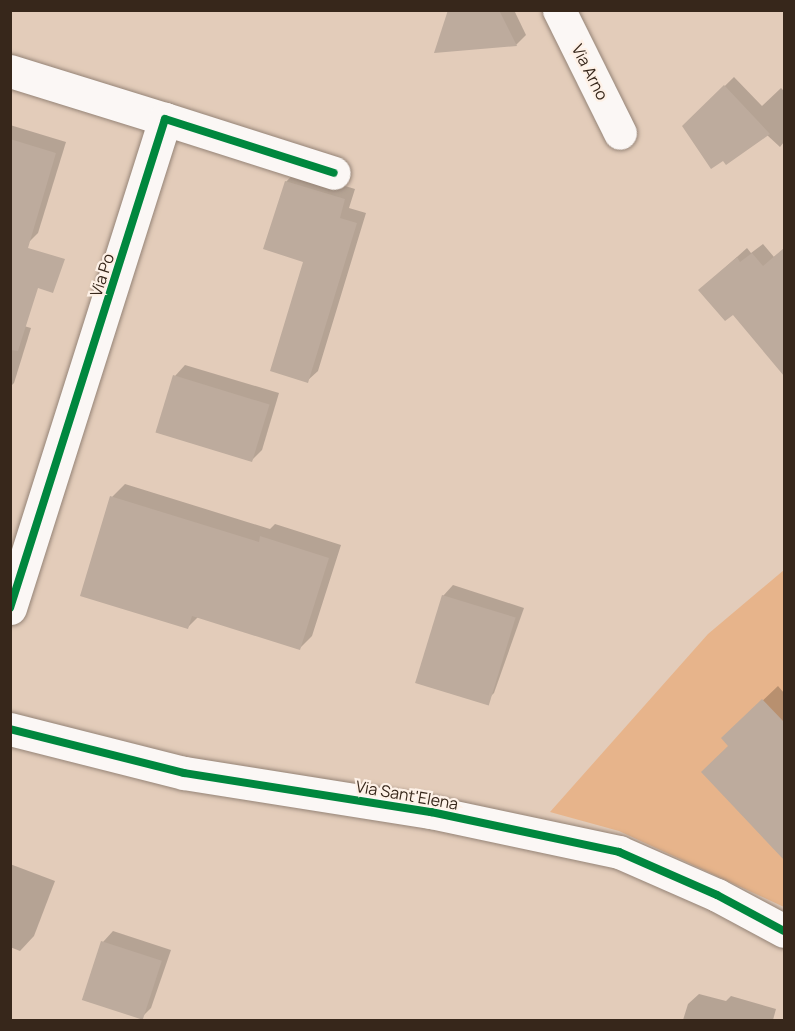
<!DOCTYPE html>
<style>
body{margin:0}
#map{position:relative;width:795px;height:1031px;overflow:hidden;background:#e3ccba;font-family:Manrope,sans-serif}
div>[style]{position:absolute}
.green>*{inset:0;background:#e7b48b}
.shadow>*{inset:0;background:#0003}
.building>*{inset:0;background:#bdab9d;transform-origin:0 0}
.roads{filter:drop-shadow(0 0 2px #948376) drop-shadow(0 0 2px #948376)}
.minor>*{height:33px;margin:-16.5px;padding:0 16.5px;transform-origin:16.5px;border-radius:16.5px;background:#fbf7f5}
.cycleway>*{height:8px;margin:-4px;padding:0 4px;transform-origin:4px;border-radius:4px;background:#00873e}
span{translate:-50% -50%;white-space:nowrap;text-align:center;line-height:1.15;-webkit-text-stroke:4.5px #fef1e7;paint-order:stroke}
.street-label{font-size:16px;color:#37271b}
.frame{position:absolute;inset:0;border:12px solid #37271b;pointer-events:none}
</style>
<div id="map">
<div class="green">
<div style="clip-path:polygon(784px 570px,784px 907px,619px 831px,550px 812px,708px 634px)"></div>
</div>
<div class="shadow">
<div style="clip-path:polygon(450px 10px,514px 10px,526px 35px,516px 45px)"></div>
<div style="clip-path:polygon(734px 77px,762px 106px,781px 88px,784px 91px,784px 142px,780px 147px,767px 135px,723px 159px,684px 126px)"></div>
<div style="clip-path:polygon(10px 125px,66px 142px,38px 233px,28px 243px,10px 238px)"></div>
<div style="clip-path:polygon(296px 171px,355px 189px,349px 208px,366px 213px,318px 371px,307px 381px,305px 261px,286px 182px)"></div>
<div style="clip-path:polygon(763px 244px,774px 257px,784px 249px,784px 350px,773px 360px,733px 313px,700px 290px,747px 248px,751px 253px)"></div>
<div style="clip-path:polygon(10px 322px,31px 328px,14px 383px,10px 387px)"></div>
<div style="clip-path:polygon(185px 365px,279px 393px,262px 450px,252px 460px,175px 376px)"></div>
<div style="clip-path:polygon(125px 484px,270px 529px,275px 524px,341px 545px,312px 636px,299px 649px,199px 616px,188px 627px,112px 497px)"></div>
<div style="clip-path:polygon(453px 585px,524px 608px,494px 693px,484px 703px,443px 596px)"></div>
<div style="clip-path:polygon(778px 686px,784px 693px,784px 858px,703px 772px,730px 746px,738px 724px)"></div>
<div style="clip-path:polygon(10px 864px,55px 881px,34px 936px,20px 951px,10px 947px)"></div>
<div style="clip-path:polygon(113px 931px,171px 950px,151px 1008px,141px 1018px,103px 942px)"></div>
<div style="clip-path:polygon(699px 994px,726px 1001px,731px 996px,776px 1009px,773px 1020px,683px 1020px,688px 1004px)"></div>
</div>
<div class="building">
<div style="clip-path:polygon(448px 10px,499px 10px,517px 46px,434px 53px)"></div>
<div style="clip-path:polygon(724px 85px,770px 134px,726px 165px,723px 161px,711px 169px,682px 126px)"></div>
<div style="clip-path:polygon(10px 139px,56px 153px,28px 248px,65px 259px,53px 293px,38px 288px,18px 351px,10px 350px)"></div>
<div style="clip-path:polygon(285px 181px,345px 199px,340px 218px,357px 223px,308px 383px,270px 371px,303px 262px,263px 249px)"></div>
<div style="clip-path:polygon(784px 248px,784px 376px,733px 315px,725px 321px,698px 290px,737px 257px,740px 262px,752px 253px,763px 266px)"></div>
<div style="left:173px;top:375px;width:101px;height:60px;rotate:17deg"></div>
<div style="clip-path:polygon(110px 496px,259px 542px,260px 536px,329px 558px,300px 650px,192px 616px,188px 629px,80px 596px)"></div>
<div style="left:442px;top:595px;width:77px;height:92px;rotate:17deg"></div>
<div style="clip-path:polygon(762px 699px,784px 722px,784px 860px,701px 772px,728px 746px,721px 738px)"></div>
<div style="left:101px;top:941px;width:64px;height:62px;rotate:18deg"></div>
</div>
<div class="roads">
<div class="minor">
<div style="left:559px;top:10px;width:137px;rotate:63.6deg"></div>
<div style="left:10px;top:71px;width:162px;rotate:17.2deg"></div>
<div style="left:10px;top:608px;width:513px;rotate:-72.41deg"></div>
<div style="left:165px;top:119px;width:177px;rotate:17.7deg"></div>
<div style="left:10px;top:729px;width:179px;rotate:14.2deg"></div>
<div style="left:184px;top:773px;width:250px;rotate:9deg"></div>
<div style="left:431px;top:812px;width:192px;rotate:12deg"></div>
<div style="left:619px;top:852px;width:107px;rotate:23.7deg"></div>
<div style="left:717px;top:895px;width:76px;rotate:28.2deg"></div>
</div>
</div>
<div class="cycleway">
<div style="left:10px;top:608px;width:513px;rotate:-72.41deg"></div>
<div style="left:165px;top:119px;width:177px;rotate:17.7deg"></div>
<div style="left:10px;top:729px;width:179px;rotate:14.2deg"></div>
<div style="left:184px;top:773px;width:250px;rotate:9deg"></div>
<div style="left:431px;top:812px;width:192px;rotate:12deg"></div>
<div style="left:619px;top:852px;width:107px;rotate:23.7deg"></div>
<div style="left:717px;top:895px;width:76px;rotate:28.2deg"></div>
</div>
<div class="street-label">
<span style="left:590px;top:72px;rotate:63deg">Via Arno</span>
<span style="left:102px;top:275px;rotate:-72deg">Via Po</span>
<span style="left:407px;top:795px;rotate:10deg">Via Sant'Elena</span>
</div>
<div class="frame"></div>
</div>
